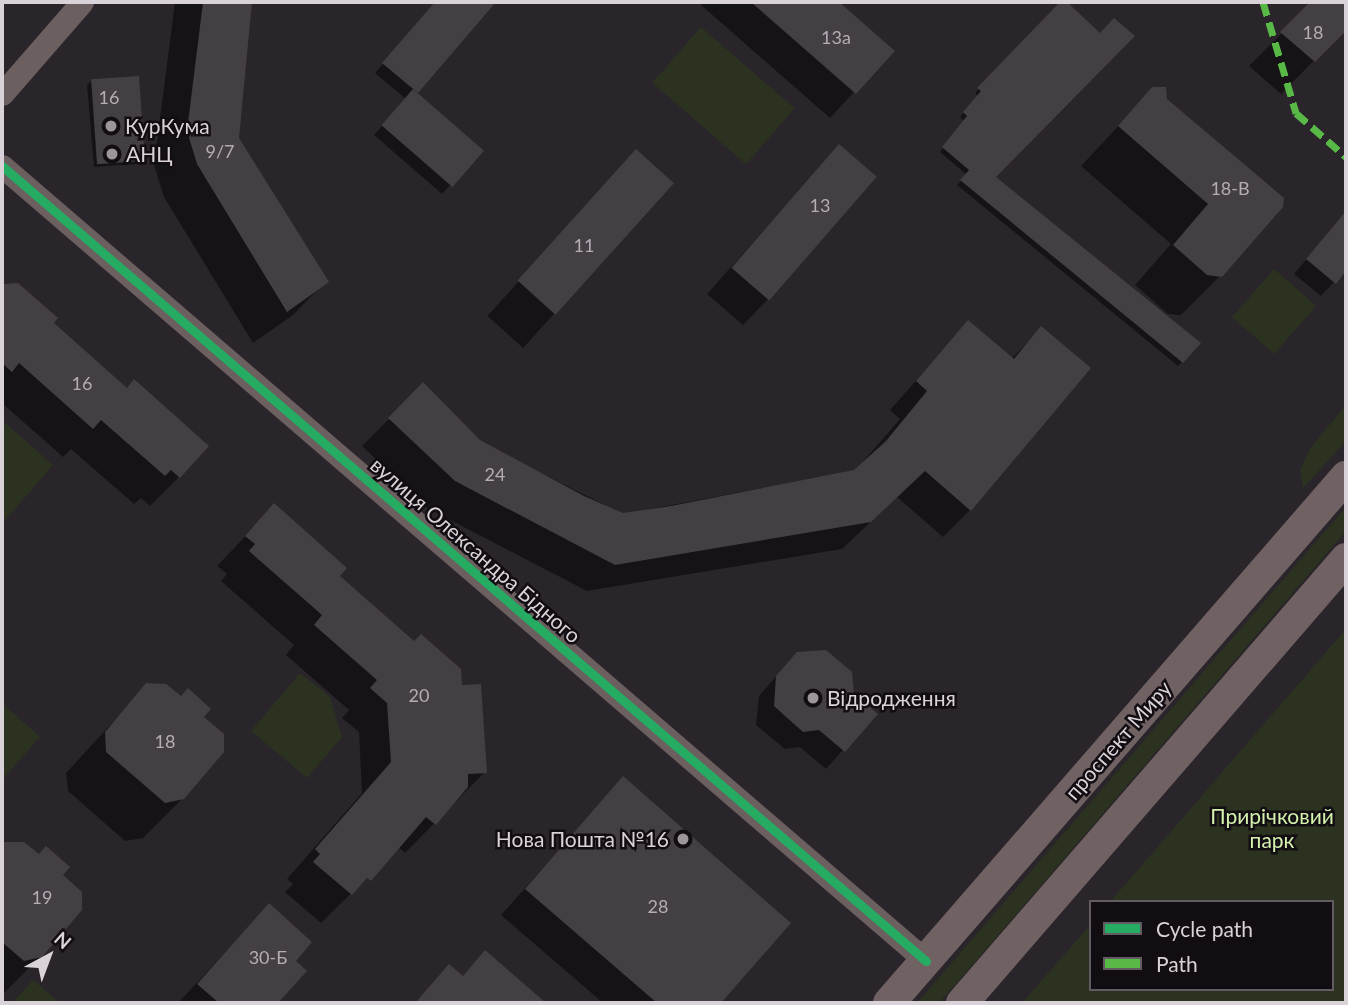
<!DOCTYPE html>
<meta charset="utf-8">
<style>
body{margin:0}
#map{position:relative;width:1348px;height:1005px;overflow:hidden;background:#2a252a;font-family:Lato,sans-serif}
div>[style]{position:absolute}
.green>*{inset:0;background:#2b3320;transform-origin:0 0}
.shadow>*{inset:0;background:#0007;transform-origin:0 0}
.building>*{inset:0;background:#443f44;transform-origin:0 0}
.street>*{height:23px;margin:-11.5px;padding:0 11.5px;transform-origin:11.5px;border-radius:11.5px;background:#6b5f60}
.secondary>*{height:32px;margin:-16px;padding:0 16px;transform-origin:16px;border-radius:16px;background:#706163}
.quiet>*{height:7px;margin-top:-3.5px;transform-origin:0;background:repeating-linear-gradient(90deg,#58b947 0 14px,transparent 0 21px)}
.cycleway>*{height:9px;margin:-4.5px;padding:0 4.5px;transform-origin:4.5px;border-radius:4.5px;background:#26ab63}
.dots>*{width:19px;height:19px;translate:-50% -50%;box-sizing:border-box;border:4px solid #120d12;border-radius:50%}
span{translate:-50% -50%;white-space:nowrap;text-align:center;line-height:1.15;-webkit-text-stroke:5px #120d12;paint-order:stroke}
.number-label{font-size:18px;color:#b4adb4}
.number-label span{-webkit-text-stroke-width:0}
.poi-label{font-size:21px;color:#d9d2d9}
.left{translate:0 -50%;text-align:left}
.right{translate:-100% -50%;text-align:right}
.street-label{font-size:21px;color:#d9d2d9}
.park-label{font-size:21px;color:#d3f1ad}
.frame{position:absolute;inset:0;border:4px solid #d9d2d9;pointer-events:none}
.legend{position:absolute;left:1089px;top:900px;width:245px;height:91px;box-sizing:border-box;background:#120d12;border:2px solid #625c62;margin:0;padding:9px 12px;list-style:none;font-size:21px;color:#d9d2d9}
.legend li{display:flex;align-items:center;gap:14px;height:35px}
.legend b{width:35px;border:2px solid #625c62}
.north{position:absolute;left:14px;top:921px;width:70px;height:70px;-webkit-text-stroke:5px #120d12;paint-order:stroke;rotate:41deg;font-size:19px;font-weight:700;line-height:28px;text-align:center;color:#d9d2d9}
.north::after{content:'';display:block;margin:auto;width:24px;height:32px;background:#d9d2d9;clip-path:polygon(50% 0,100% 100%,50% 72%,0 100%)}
</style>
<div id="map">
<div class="green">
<div style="left:701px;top:27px;width:124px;height:74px;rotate:41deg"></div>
<div style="left:1274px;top:269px;width:56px;height:64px;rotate:41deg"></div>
<div style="clip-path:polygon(1346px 405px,1346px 441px,1303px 488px,1300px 470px,1311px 447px)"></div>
<div style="clip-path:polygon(2px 420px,53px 465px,2px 524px)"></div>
<div style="clip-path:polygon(1346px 507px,1346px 531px,974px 963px,939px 1003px,917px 1003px)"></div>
<div style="clip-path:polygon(1346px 629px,1346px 1003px,1022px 1003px,1091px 924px,1091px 989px,1332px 989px,1332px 902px,1110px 902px)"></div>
<div style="clip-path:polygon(300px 673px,330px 697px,342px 737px,307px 778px,251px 731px)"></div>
<div style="clip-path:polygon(2px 703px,40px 737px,2px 780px)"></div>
<div style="clip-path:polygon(33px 980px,60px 1003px,12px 1003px)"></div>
</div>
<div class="shadow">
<div style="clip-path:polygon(175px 2px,251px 2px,237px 139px,326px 281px,293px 315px,253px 343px,164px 197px,154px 165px)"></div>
<div style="clip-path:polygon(436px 2px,494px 2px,415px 93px,482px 150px,442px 194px,374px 135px,406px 99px,375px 73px)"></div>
<div style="clip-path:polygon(704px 2px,837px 2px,892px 51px,830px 118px,701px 5px)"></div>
<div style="clip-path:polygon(1064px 2px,1100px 35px,993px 177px,1182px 362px,1178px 366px,957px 185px,967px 175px,940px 152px,964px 121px,960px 117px,978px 96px,975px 93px)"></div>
<div style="clip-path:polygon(1313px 2px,1346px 2px,1346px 28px,1281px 94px,1249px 66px)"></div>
<div style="clip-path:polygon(91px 81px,143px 160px,139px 164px,94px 167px,87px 85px)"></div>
<div style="clip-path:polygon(1153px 89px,1282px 199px,1220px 276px,1181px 315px,1168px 314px,1135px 285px,1171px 244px,1081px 166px)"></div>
<div style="clip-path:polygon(839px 146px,768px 299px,743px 325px,707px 294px)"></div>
<div style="left:636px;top:151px;width:48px;height:222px;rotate:42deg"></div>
<div style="clip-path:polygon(1346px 212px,1346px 269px,1321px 296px,1294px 274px)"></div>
<div style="clip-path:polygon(2px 270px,3px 286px,52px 323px,179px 477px,150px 506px,141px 498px,134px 504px,71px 449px,63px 457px,2px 403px)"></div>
<div style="clip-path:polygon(968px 322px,1011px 359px,1041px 329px,970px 510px,943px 537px,897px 497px,842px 549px,587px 591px,427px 508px,362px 446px,423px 385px,479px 442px,623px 514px,855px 471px,900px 419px,890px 410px)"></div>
<div style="clip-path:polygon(274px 506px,338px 576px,461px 687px,485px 772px,405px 853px,398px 847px,321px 923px,285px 892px,293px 884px,287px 879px,362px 793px,359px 732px,342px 718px,349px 710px,286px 655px,294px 645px,221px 581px,227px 574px,217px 566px)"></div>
<div style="clip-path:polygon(780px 672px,852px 695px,875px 714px,826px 769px,800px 747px,785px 749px,756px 725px,759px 696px)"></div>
<div style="clip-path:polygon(147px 685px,180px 698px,202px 717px,183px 798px,143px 838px,125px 841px,68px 791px,66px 773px)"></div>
<div style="clip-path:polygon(623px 779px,789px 923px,719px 1003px,603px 1003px,501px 915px)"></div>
<div style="clip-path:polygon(6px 843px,60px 875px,41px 956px,2px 995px,2px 847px)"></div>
<div style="clip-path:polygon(269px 905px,293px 961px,304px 971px,275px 1003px,178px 1003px)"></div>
<div style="clip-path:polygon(485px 953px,543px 1003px,416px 1003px,440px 975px,462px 977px)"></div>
</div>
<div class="building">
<div style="clip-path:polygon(203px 2px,252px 2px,239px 138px,329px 282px,287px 312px,197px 164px,187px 131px)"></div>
<div style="clip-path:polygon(435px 2px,496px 2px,418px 93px,382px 63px)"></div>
<div style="clip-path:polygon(751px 2px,839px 2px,895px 51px,856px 94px)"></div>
<div style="clip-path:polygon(1060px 2px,1067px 2px,1100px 33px,1114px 18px,1135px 36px,996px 177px,1201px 343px,1183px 363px,960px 180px,969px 170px,942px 147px,967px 116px,963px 112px,981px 91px,977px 88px)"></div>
<div style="clip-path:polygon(1310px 2px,1346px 2px,1346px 31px,1315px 62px,1280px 32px)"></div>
<div style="left:139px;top:76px;width:85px;height:48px;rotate:86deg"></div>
<div style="clip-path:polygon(1152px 87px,1166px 87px,1167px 99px,1284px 198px,1283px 207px,1222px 277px,1207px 275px,1173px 245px,1208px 204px,1118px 126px)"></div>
<div style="left:413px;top:89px;width:94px;height:48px;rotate:41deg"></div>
<div style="left:839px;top:144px;width:50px;height:164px;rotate:41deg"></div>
<div style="left:636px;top:149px;width:51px;height:177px;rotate:42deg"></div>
<div style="clip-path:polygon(1346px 211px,1346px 271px,1336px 284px,1306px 259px)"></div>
<div style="clip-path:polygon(18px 283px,58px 318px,54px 323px,127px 388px,134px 379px,209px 446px,180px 478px,171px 470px,165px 476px,101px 420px,93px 429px,19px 363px,12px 372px,2px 363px,2px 284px)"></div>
<div style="clip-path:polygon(968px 320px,1014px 359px,1041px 326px,1091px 368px,971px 511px,925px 471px,871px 522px,615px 565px,455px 481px,388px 418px,423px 382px,480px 440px,584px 496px,623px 513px,671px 506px,854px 470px,886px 441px,927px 391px,916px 381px)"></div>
<div style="clip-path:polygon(274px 503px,347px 568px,340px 576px,414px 641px,421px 634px,461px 669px,462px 685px,481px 684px,487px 773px,468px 774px,468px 787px,436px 825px,426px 817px,371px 881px,367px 878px,352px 895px,313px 862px,320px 854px,315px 849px,391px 762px,387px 703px,370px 688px,377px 680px,314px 625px,322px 615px,249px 551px,255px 544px,245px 536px)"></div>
<div style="clip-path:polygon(826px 650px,852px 672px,854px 694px,878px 714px,845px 752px,819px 730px,803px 732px,774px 706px,776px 676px,797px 652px)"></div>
<div style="clip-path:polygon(146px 683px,166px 684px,181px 696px,188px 688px,211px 709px,204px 717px,224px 734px,224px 752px,184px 799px,165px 803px,106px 752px,105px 732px)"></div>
<div style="clip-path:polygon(623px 776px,791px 923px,721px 1003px,657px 1003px,525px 889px)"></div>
<div style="clip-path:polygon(2px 842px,24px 842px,39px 854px,46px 846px,70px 867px,63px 875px,82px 892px,82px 910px,42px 957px,24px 961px,2px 942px)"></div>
<div style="clip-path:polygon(269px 903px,312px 942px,296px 961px,307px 971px,278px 1003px,219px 1003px,197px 984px)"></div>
<div style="clip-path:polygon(485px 950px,546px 1003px,415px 1003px,449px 964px,463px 976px)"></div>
</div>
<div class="street">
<div style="left:2px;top:94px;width:122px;rotate:-49deg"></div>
<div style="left:2px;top:166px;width:1219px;rotate:40.71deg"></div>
</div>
<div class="secondary">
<div style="left:889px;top:1003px;width:697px;rotate:-49.02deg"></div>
<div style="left:962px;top:1003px;width:587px;rotate:-49.14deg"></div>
</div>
<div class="quiet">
<div style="left:1263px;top:2px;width:116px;rotate:73.4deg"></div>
<div style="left:1296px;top:113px;width:67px;rotate:41.3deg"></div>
</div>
<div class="cycleway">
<div style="left:2px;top:166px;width:1219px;rotate:40.71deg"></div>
</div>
<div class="dots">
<div style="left:111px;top:126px;background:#9c959c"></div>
<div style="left:112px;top:154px;background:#9c959c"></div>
<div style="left:813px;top:698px;background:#9c959c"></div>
<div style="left:683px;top:839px;background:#9c959c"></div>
</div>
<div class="number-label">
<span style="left:1313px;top:32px">18</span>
<span style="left:836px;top:37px">13а</span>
<span style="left:109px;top:97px">16</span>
<span style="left:220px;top:151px">9/7</span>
<span style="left:1230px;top:188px">18-В</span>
<span style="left:820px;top:205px">13</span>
<span style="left:584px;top:245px">11</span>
<span style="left:82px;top:383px">16</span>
<span style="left:495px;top:474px">24</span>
<span style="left:419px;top:695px">20</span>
<span style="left:165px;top:741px">18</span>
<span style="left:42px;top:897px">19</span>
<span style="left:658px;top:906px">28</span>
<span style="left:268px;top:957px">30-Б</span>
</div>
<div class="poi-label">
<span class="left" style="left:125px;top:126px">КурКума</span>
<span class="left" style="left:126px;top:154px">АНЦ</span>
<span class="left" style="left:827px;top:698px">Відродження</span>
<span class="right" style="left:669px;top:839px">Нова Пошта №16</span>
</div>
<div class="street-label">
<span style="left:476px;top:550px;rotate:41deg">вулиця Олександра Бідного</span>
<span style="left:1118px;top:740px;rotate:-49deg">проспект Миру</span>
</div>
<div class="park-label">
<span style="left:1272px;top:828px">Прирічковий<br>парк</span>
</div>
<div class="frame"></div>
<ul class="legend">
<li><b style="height:9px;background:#26ab63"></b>Cycle path</li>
<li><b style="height:9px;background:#58b947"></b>Path</li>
</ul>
<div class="north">N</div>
</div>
